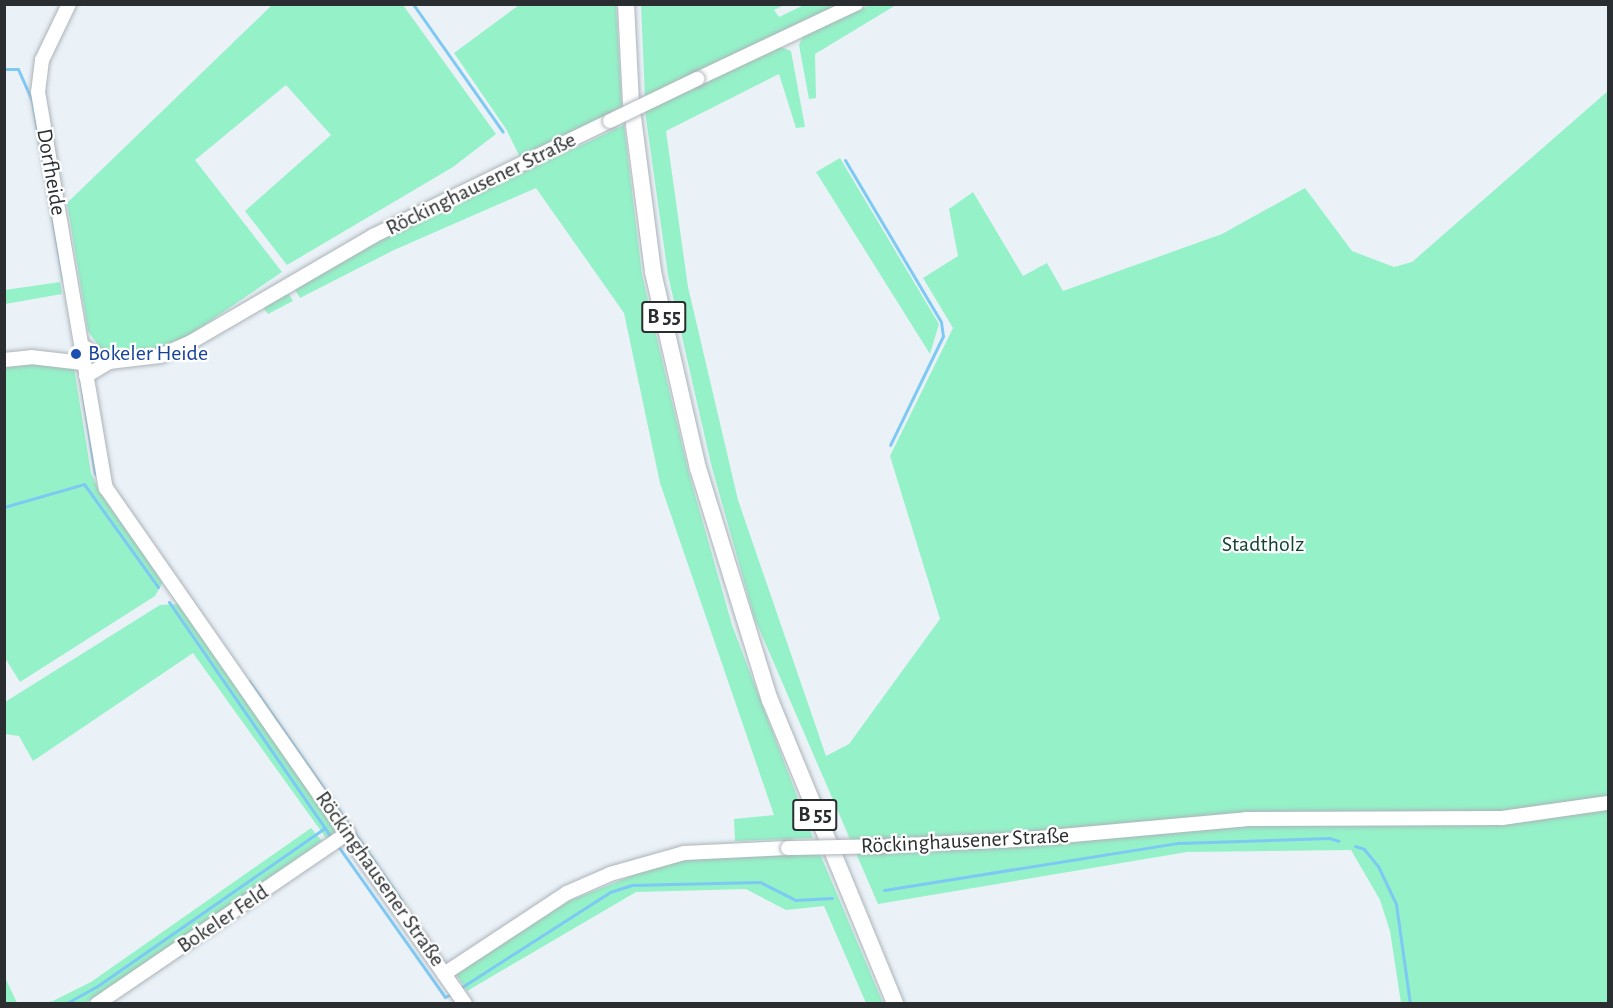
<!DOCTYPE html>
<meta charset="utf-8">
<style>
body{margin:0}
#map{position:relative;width:1613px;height:1008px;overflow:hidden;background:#eaf2f8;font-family:"Alegreya Sans",sans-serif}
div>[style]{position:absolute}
.green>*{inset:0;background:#95f1c8}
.stream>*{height:3px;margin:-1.5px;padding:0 1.5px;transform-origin:1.5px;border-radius:1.5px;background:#7dc9f4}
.roads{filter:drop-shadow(0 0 2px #acb3b9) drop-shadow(0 0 2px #acb3b9)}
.minor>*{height:14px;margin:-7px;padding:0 7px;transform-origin:7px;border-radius:7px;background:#fff}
.major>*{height:16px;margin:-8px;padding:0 8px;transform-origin:8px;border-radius:8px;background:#fff}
.bridges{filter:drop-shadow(0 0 2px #acb3b9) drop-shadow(0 0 2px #acb3b9)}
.minor-bridge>*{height:14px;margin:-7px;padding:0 7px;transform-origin:7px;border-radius:7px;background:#fff}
.dots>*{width:16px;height:16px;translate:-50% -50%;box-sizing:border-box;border:3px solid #fff;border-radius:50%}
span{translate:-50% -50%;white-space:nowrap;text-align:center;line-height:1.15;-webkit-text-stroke:4.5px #fff;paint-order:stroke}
.shield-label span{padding:2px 4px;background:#fff;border:2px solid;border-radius:4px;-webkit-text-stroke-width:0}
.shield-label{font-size:21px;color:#2b2e30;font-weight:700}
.street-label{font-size:22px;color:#2b2e30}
.transit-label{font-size:22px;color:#164399}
.left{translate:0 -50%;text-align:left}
.park-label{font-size:22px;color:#134331}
.frame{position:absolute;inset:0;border:6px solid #2b2e30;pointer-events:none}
</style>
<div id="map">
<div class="green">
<div style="clip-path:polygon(272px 5px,403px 5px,496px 134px,453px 167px,287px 265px,245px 211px,331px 135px,286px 85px,195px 160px,282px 272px,188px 336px,158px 348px,113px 353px,100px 348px,88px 331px,67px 203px)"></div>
<div style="clip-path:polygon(519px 5px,616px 5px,622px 107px,520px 157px,506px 129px,454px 53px)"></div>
<div style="clip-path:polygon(641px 5px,784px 5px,774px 10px,779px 17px,804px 5px,838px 5px,645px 98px)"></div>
<div style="clip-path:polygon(870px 5px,896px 5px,815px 54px,816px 98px,809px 99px,799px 45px,803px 36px)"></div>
<div style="clip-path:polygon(781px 47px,791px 51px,805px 127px,796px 128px,779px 74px,666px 131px,688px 287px,738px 500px,826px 756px,849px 744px,940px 619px,890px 456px,953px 328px,923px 278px,958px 256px,949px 209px,973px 192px,1023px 276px,1047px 263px,1063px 291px,1222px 234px,1305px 188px,1352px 251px,1394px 267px,1412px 262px,1608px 91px,1608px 1003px,1401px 1003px,1390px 931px,1380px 900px,1351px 850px,1187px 852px,878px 904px,754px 617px,711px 464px,668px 275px,645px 111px)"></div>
<div style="clip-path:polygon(624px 125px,642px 275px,688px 470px,732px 625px,813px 838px,735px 841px,734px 819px,774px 815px,660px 483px,624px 313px,536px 188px,394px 250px,300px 298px,294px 288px,387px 237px)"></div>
<div style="clip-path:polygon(840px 158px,939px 324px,930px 354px,816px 172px)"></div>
<div style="clip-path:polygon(60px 282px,62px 294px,5px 304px,5px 290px)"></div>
<div style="clip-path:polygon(287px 291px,293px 301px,268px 314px,262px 306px)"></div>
<div style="clip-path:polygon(35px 364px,74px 368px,91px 473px,99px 491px,163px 582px,155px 596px,20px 682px,5px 658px,4px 368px)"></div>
<div style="clip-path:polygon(181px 604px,340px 829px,326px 838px,193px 653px,33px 761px,19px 736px,5px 734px,5px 702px,160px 605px)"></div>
<div style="clip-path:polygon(311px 828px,322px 841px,102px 993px,85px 1003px,38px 1004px,53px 1001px,91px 982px)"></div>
<div style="clip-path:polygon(820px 854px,883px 1003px,866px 1003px,824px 906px,786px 910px,746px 889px,636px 892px,467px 991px,456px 974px,569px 901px,659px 865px,712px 856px)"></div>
<div style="clip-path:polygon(4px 975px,17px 1003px,27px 1003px,5px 1003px)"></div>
</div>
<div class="stream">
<div style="left:413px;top:4px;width:156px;rotate:54.9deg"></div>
<div style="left:4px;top:69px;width:14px"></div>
<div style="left:18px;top:69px;width:34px;rotate:66deg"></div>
<div style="left:32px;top:100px;width:183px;rotate:80.2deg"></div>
<div style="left:845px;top:160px;width:188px;rotate:59.3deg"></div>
<div style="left:941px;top:322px;width:14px;rotate:82deg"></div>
<div style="left:943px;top:336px;width:121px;rotate:115.9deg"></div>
<div style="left:79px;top:370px;width:105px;rotate:81.3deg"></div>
<div style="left:4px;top:507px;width:83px;rotate:-16deg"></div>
<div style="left:84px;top:484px;width:127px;rotate:54.3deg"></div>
<div style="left:169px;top:602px;width:285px;rotate:55.4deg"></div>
<div style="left:249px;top:681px;width:267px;rotate:55.2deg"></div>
<div style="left:338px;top:846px;width:185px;rotate:54.7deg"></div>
<div style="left:445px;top:997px;width:7px;rotate:-27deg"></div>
<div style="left:1355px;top:846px;width:9px;rotate:18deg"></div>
<div style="left:1364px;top:849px;width:22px;rotate:51deg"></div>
<div style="left:1378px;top:866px;width:42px;rotate:64.7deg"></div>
<div style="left:1396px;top:904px;width:101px;rotate:82deg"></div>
<div style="left:884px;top:890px;width:298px;rotate:-9.1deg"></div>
<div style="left:1178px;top:843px;width:151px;rotate:-1.9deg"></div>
<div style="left:1329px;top:838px;width:10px;rotate:17deg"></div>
<div style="left:462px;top:987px;width:176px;rotate:-32.7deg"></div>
<div style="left:610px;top:892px;width:22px;rotate:-18deg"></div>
<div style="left:631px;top:885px;width:129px;rotate:-1.3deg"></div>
<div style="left:760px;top:882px;width:39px;rotate:27deg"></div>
<div style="left:795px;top:900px;width:37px;rotate:-3deg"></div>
<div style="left:65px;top:1004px;width:35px;rotate:-29deg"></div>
<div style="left:96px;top:987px;width:279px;rotate:-34.8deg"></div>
</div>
<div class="roads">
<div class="minor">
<div style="left:69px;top:4px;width:62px;rotate:115.7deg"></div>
<div style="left:42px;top:60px;width:32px;rotate:97deg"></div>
<div style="left:38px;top:92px;width:402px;rotate:80.3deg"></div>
<div style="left:106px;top:488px;width:629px;rotate:55.17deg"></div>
<div style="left:697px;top:79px;width:176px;rotate:-25.3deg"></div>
<div style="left:81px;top:345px;width:33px;rotate:31deg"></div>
<div style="left:4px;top:360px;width:27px;rotate:-6deg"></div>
<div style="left:31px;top:357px;width:52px;rotate:6.6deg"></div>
<div style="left:86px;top:376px;width:27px;rotate:-31deg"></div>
<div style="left:109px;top:362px;width:51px;rotate:-6.7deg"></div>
<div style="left:160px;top:356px;width:34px;rotate:-24deg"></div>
<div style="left:191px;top:342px;width:211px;rotate:-30.2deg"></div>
<div style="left:373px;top:236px;width:263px;rotate:-25.9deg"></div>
<div style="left:881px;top:846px;width:136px;rotate:-2.5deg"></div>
<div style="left:1017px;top:840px;width:230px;rotate:-5.2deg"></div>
<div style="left:1246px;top:819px;width:256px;rotate:-0.2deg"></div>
<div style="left:1502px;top:818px;width:107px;rotate:-8.1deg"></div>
<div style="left:444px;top:974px;width:147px;rotate:-33.4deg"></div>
<div style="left:567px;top:893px;width:47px;rotate:-23.8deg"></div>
<div style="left:610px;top:874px;width:77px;rotate:-15.8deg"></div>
<div style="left:684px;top:853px;width:104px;rotate:-2.8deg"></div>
<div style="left:97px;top:1004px;width:304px;rotate:-34.3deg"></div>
</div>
<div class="major">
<div style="left:626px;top:4px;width:98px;rotate:87.1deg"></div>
<div style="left:631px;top:102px;width:171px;rotate:82.6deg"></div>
<div style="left:653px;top:272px;width:201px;rotate:77.1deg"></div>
<div style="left:698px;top:468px;width:243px;rotate:72.8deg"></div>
<div style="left:770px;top:700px;width:329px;rotate:67.6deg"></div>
</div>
</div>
<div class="bridges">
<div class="minor-bridge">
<div style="left:610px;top:121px;width:97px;rotate:-25.8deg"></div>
<div style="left:788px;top:848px;width:93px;rotate:-1.2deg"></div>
</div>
</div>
<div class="dots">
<div style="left:76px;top:354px;background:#1a4fb4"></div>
</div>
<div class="shield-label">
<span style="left:664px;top:317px">B 55</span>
<span style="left:815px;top:815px">B 55</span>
</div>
<div class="street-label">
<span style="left:51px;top:172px;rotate:80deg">Dorfheide</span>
<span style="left:481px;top:184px;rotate:-26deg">Röckinghausener Straße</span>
<span style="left:965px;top:841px;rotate:-3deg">Röckinghausener Straße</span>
<span style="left:380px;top:879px;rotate:55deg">Röckinghausener Straße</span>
<span style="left:223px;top:919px;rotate:-34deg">Bokeler Feld</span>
</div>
<div class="transit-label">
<span class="left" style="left:88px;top:354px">Bokeler Heide</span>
</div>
<div class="park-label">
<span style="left:1263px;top:545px">Stadtholz</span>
</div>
<div class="frame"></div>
</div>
